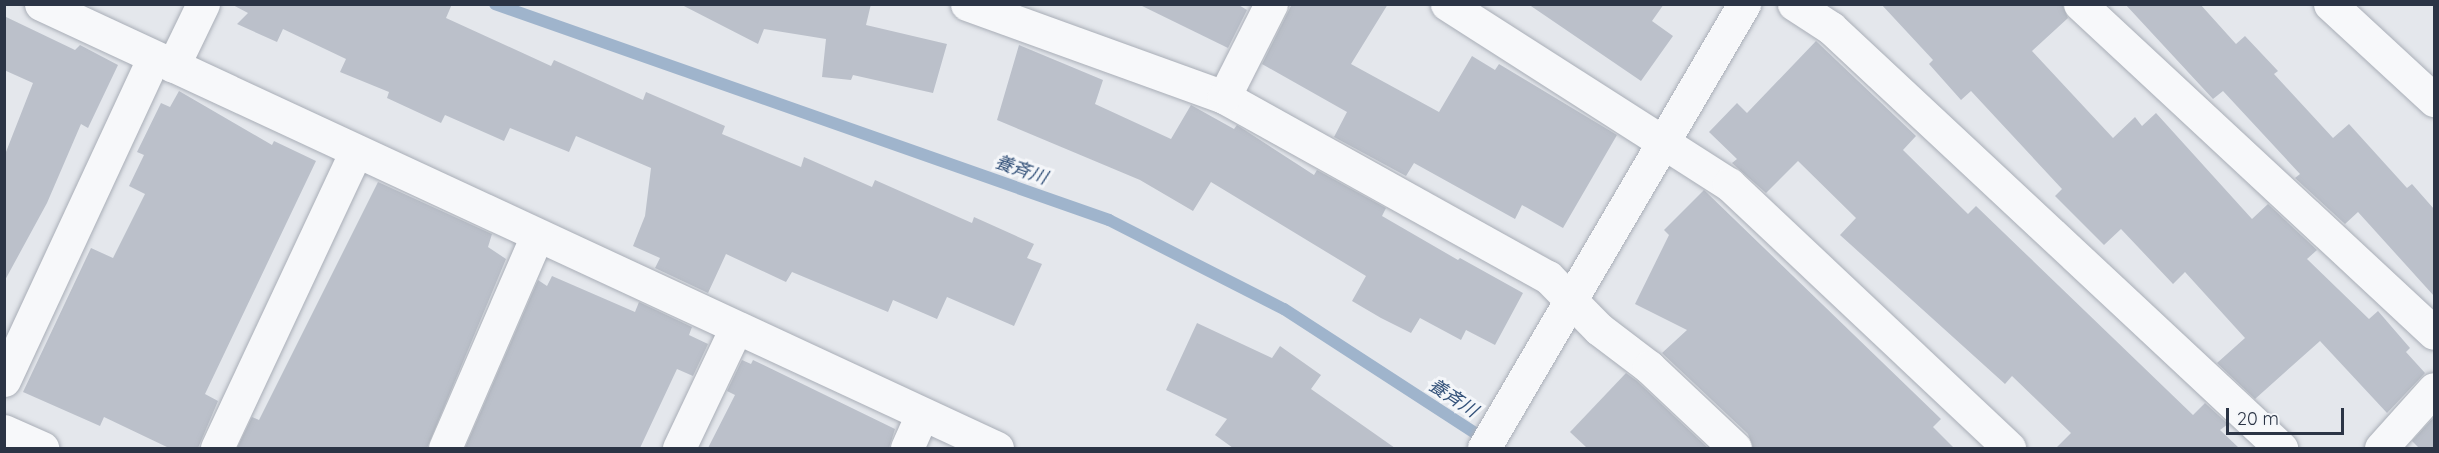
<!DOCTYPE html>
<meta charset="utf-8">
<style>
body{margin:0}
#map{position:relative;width:2439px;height:453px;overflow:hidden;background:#e4e7ec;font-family:Quicksand,"Noto Sans JP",sans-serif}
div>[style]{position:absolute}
.stream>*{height:12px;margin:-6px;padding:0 6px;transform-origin:6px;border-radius:6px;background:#9fb4cc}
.building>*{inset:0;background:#bbc0ca}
.roads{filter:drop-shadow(0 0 2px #a9aeb7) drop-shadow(0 0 2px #a9aeb7)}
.minor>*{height:33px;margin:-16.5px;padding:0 16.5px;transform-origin:16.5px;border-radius:16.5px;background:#f7f8fa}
span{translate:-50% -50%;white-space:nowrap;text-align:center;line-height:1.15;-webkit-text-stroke:6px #f4f6f9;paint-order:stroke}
.water-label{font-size:18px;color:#34527a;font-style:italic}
.frame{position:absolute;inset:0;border:6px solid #2b3445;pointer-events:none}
.scale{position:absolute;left:2226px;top:408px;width:118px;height:27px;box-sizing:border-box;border:3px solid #2b3445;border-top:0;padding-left:8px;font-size:18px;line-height:21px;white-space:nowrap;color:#2b3445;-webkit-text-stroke:4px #f4f6f9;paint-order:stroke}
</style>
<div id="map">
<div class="stream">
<div style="left:495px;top:4px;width:651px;rotate:19.38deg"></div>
<div style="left:1109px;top:220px;width:196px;rotate:27deg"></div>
<div style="left:1284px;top:309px;width:242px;rotate:33deg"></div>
</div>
<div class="building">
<div style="clip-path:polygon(231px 4px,452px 4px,446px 18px,551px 66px,554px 60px,643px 100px,646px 92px,725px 126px,722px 134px,801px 167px,804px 157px,872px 187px,875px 180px,972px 223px,974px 217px,1034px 244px,1027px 258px,1042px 264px,1014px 326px,947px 297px,937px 319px,893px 300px,888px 312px,792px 272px,786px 282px,726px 254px,708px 293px,655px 268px,660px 258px,633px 246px,645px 216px,651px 168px,576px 136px,569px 152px,510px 128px,504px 141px,445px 115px,441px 123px,387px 98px,389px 92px,340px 72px,346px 59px,283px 29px,277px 42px,237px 24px,248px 13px)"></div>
<div style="clip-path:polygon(680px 4px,871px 4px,866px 25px,947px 44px,933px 93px,853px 75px,851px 80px,822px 77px,826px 39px,764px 29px,758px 44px)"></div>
<div style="clip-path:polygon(1138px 4px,1237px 4px,1247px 10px,1228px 48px)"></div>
<div style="clip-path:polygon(1292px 4px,1388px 4px,1351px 64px,1439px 112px,1472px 56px,1495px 70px,1499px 64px,1617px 135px,1563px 228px,1522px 205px,1515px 219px,1414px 163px,1406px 176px,1334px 137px,1347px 112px,1262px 64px)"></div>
<div style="clip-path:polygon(1528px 4px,1664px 4px,1652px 21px,1673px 36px,1641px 81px)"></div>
<div style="clip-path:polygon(1881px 4px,2062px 4px,2068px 18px,2032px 51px,2113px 138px,2135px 117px,2142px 126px,2156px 113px,2252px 219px,2268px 204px,2317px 250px,2307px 259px,2369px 319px,2378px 311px,2410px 348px,2406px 352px,2425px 373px,2387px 413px,2320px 341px,2255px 399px,2217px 363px,2245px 338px,2185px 272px,2173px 284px,2121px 229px,2104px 245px,2055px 196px,2062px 189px,1971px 91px,1961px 100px,1929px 64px,1933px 60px)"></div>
<div style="clip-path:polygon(2125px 4px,2200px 4px,2236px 44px,2245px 36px,2278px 71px,2274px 74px,2333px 138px,2349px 124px,2407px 188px,2412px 184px,2434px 209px,2434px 296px,2358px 212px,2345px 224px,2295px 178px,2300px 174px,2223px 91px,2213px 99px)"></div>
<div style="clip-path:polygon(4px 16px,75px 50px,80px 45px,118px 65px,88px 128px,81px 124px,47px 203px,4px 282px,4px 157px,33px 83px,4px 70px)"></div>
<div style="clip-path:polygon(1816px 41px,1916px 136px,1903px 150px,1968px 214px,1976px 206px,2193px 415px,2205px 403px,2228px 424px,2220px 430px,2239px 448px,2056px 448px,2071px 433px,2012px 376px,2005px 384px,1840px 235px,1856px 218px,1798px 161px,1766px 193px,1732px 163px,1737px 159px,1709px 132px,1737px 103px,1747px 113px)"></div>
<div style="clip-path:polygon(1019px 45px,1103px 80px,1095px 104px,1171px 139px,1191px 105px,1234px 129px,1237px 125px,1314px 175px,1317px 170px,1386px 208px,1382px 216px,1458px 260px,1460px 258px,1523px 293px,1495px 345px,1466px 330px,1461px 340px,1420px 318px,1411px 333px,1381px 318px,1352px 301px,1366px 276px,1211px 182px,1193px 211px,1140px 180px,997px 120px)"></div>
<div style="clip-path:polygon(179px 91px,272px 145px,274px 141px,316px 161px,205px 394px,218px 401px,198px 448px,169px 448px,104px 417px,100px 426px,23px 392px,91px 248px,113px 258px,145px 194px,129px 186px,144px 155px,137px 152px,161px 103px,170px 107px)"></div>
<div style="clip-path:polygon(378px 182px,492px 234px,488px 247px,506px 259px,427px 448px,237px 448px,252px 417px,259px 420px)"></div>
<div style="clip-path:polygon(1704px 190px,1941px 419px,1933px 427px,1954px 448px,1753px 448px,1748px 434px,1662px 353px,1687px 330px,1635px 304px,1669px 235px,1664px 230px)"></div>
<div style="clip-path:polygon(552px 276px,635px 312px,639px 302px,692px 327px,689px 335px,708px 344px,693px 376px,677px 369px,640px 448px,465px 448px,538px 280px,547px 286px)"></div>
<div style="clip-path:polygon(1197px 323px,1272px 358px,1280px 346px,1321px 375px,1311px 389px,1395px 448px,1233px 448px,1215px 435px,1227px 419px,1166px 390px)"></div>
<div style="clip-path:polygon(742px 360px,751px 364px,753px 360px,895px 429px,889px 448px,708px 448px,735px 395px,727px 391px)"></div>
<div style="clip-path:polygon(1626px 373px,1637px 381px,1708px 448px,1587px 448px,1570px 432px)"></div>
<div style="clip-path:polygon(2434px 417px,2434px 448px,2419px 448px,2412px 441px)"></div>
</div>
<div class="roads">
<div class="minor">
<div style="left:41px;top:4px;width:1054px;rotate:24.91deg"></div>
<div style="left:967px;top:4px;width:273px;rotate:19.9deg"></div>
<div style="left:1224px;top:97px;width:371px;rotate:29.1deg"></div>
<div style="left:1548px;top:277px;width:73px;rotate:45.6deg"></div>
<div style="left:1599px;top:329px;width:63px;rotate:37.2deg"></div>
<div style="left:1649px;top:367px;width:118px;rotate:43.3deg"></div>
<div style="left:1447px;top:4px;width:335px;rotate:32.6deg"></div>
<div style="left:1729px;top:184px;width:385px;rotate:43.3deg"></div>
<div style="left:1794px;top:4px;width:44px;rotate:33deg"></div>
<div style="left:1831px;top:28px;width:616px;rotate:43.03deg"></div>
<div style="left:2080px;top:4px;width:483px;rotate:42.9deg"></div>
<div style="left:2330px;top:4px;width:142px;rotate:42.7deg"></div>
<div style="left:173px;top:66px;width:69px;rotate:-64.2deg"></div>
<div style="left:1224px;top:97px;width:104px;rotate:-63.2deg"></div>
<div style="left:4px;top:380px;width:356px;rotate:-65.1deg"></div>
<div style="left:4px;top:431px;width:42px;rotate:24.1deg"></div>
<div style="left:217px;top:448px;width:328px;rotate:-64.9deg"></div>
<div style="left:445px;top:448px;width:232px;rotate:-66.6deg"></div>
<div style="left:679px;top:448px;width:133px;rotate:-64.6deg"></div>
<div style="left:907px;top:448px;width:37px;rotate:-66deg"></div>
<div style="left:1484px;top:448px;width:515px;rotate:-59.65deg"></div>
<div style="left:2381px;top:448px;width:79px;rotate:-48.1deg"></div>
</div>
</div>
<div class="water-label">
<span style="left:1021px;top:170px;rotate:19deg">養斉川</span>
<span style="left:1453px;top:398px;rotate:33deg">養斉川</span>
</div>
<div class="frame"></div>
<div class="scale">20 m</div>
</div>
